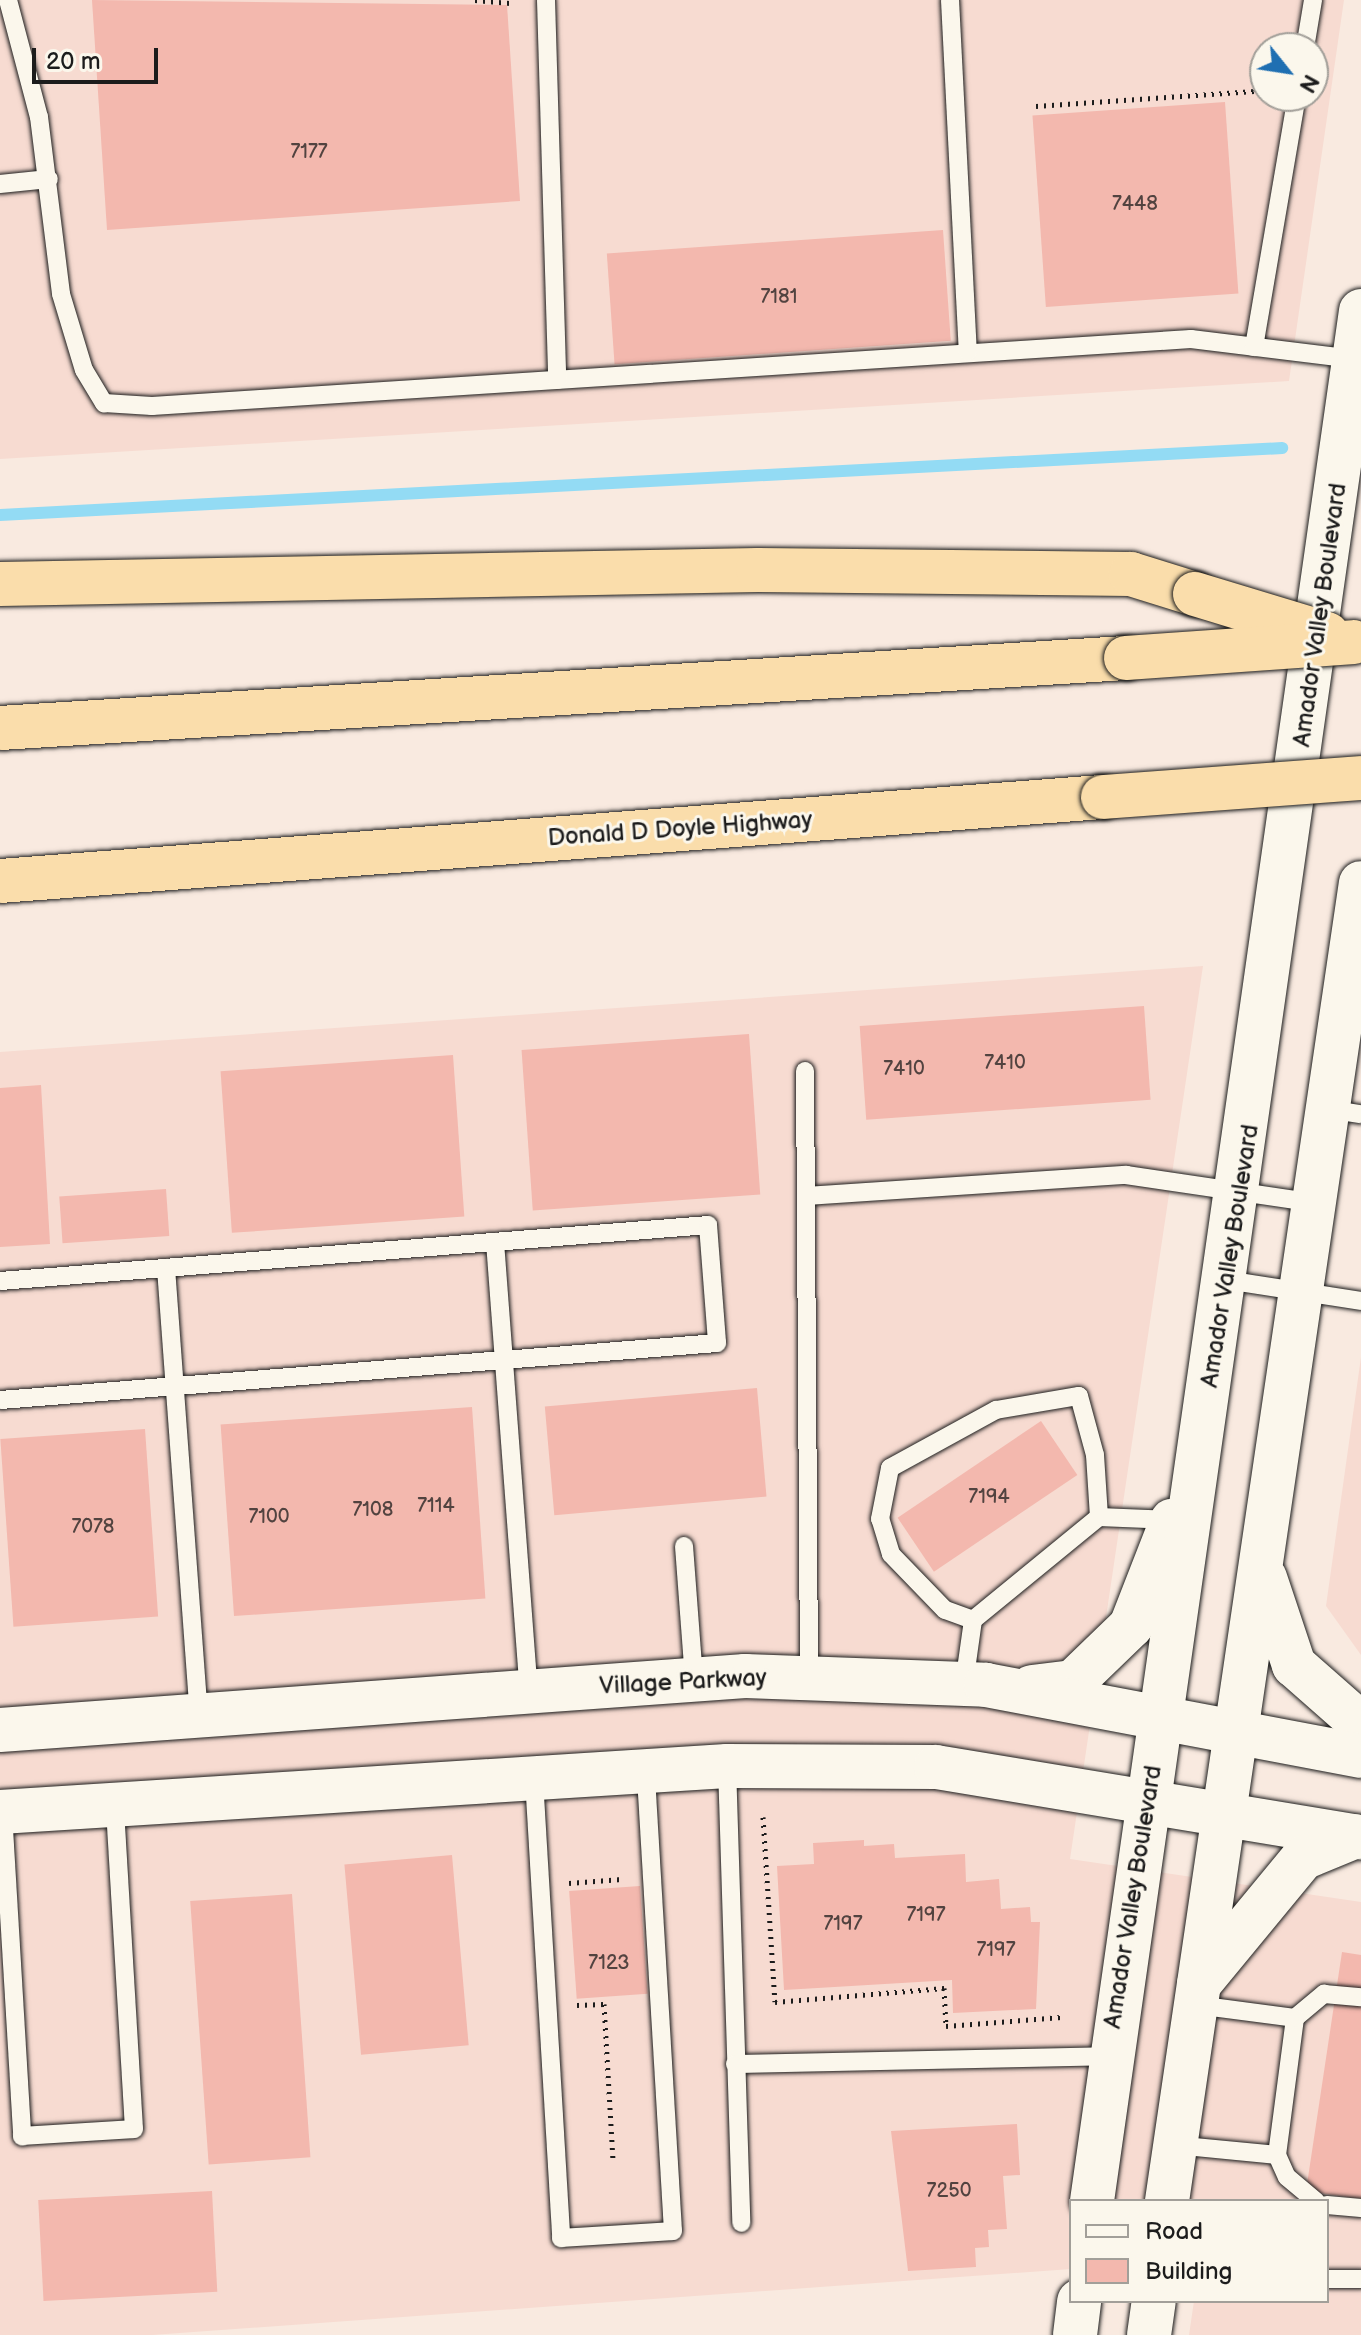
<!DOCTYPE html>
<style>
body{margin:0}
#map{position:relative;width:1361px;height:2335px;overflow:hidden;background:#f9eae0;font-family:"Balsamiq Sans",sans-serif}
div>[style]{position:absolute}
.built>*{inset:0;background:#f7dbd1}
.stream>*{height:12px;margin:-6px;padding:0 6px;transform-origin:6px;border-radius:6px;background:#93dbf4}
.building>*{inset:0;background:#f3b8ae;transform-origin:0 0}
.path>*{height:5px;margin-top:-2.5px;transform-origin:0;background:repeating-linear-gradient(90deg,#1c1c1c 0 2px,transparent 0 8px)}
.roads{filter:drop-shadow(0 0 2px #1c1c1c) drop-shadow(0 0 2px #1c1c1c)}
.lane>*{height:18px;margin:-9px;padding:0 9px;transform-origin:9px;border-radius:9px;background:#fbf7ec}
.secondary>*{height:44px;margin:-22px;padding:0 22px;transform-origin:22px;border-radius:22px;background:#fbf7ec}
.highway>*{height:44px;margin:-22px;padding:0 22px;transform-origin:22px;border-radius:22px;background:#faddab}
.bridges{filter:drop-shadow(0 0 2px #1c1c1c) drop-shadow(0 0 2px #1c1c1c)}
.highway-bridge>*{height:44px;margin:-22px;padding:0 22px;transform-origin:22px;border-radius:22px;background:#faddab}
span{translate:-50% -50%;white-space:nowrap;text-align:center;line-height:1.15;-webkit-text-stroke:6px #fbf7ec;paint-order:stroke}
.number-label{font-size:20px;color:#524340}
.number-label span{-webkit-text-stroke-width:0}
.street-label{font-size:24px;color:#1c1c1c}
.legend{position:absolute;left:1069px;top:2199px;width:260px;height:104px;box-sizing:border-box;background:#fbf7ec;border:2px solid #a29f99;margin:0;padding:10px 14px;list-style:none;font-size:24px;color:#1c1c1c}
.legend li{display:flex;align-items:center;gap:16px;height:40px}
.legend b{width:40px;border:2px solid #a29f99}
.north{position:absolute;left:1249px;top:32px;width:80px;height:80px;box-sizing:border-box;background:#fbf7ec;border:2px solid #a29f99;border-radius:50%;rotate:120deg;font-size:22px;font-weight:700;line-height:32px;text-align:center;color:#1c1c1c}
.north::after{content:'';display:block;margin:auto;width:28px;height:36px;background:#1f6fb2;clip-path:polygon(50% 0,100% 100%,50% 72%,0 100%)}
.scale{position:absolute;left:32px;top:48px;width:126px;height:36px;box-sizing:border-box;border:4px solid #1c1c1c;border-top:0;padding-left:10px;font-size:24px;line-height:28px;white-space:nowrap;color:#1c1c1c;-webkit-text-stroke:6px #fbf7ec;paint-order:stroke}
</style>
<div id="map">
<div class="built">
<div style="clip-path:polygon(evenodd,0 0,1344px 0,1289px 381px,0 459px,0 0,1265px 48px,1313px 48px,1313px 96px,1265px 96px,1265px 48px)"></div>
<div style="clip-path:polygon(1203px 966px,1070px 1859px,1361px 1902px,1361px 2335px,1189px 2335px,1194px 2301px,1327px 2301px,1327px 2201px,1071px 2201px,1071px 2269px,152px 2335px,0 2335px,0 1052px)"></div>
<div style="clip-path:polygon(1361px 1357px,1361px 1655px,1326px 1606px)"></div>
</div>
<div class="stream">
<div style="left:0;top:515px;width:1284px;rotate:-2.99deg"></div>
</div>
<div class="building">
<div style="clip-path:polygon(92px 0,507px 5px,520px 201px,107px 230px)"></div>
<div style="left:1225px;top:102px;width:192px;height:193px;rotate:86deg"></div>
<div style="left:943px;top:230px;width:111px;height:337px;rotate:86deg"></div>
<div style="left:1144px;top:1006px;width:94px;height:285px;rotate:86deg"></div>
<div style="left:749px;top:1034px;width:161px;height:228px;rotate:86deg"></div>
<div style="left:453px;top:1055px;width:162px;height:233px;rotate:86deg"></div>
<div style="clip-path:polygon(41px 1085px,50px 1244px,0 1247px,0 1088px)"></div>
<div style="left:166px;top:1189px;width:47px;height:107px;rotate:86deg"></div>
<div style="left:757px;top:1388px;width:109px;height:213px;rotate:85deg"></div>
<div style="left:472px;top:1407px;width:192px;height:252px;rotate:86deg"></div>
<div style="left:1041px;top:1421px;width:65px;height:173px;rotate:56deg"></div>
<div style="left:145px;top:1429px;width:188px;height:145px;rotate:86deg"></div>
<div style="clip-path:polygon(864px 1840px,864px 1846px,894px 1844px,895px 1858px,965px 1854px,966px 1882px,999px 1879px,1001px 1909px,1030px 1907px,1031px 1922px,1040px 1922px,1036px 2009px,953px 2013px,952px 1980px,784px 1990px,777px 1866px,814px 1864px,813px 1843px)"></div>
<div style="left:452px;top:1855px;width:191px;height:108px;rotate:85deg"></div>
<div style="left:640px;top:1886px;width:108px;height:71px;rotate:86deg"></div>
<div style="left:292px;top:1894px;width:264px;height:102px;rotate:86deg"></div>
<div style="clip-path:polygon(1342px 1952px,1361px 1955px,1361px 2199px,1306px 2191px)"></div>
<div style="clip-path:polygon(1017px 2124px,1020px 2175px,1003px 2176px,1007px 2229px,988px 2230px,989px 2247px,975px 2248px,976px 2267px,908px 2271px,891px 2131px)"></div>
<div style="left:212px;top:2191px;width:101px;height:174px;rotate:87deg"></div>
</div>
<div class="path">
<div style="left:475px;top:0;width:38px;rotate:5deg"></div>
<div style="left:1036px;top:106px;width:219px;rotate:-3.9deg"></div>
<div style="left:1254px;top:91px;width:19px;rotate:-90deg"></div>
<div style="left:1254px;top:72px;width:11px"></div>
<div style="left:763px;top:1817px;width:185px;rotate:86.3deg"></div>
<div style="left:775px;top:2002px;width:170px;rotate:-4.7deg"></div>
<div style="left:944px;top:1988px;width:38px;rotate:87deg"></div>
<div style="left:946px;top:2026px;width:116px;rotate:-4.4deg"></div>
<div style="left:569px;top:1883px;width:53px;rotate:-4.3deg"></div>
<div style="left:577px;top:2005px;width:27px;rotate:-2deg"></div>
<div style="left:604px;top:2004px;width:154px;rotate:86.7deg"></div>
</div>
<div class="roads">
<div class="lane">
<div style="left:8px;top:0;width:121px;rotate:75.2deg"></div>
<div style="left:39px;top:117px;width:178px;rotate:82.9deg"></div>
<div style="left:61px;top:294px;width:79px;rotate:73.2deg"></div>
<div style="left:84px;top:370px;width:39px;rotate:59deg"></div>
<div style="left:104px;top:403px;width:48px;rotate:3.6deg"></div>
<div style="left:152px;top:406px;width:1041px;rotate:-3.69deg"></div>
<div style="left:1191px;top:339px;width:164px;rotate:7deg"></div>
<div style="left:546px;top:0;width:380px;rotate:88.3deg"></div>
<div style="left:950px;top:0;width:352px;rotate:87.1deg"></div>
<div style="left:1305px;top:48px;width:49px;rotate:-80.5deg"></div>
<div style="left:0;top:184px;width:49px;rotate:-5.8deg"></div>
<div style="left:1254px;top:347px;width:255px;rotate:-80.3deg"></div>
<div style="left:805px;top:1071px;width:607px;rotate:89.62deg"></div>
<div style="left:1328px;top:1109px;width:33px;rotate:9deg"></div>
<div style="left:806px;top:1196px;width:321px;rotate:-3.8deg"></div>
<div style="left:1126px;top:1175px;width:191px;rotate:8.4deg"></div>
<div style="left:495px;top:1242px;width:450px;rotate:85.7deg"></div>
<div style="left:166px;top:1268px;width:448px;rotate:85.8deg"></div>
<div style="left:1226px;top:1280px;width:137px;rotate:8.8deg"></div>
<div style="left:0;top:1281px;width:710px;rotate:-4.52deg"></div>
<div style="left:708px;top:1225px;width:118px;rotate:85.6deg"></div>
<div style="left:717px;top:1343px;width:719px;rotate:175.45deg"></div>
<div style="left:684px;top:1546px;width:133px;rotate:85.7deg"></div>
<div style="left:973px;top:1620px;width:30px;rotate:-160deg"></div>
<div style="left:945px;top:1610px;width:78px;rotate:-134deg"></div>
<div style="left:891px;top:1554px;width:37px;rotate:-107deg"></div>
<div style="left:880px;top:1519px;width:52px;rotate:-78.9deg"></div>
<div style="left:890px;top:1468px;width:121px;rotate:-28.7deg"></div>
<div style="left:996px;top:1410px;width:84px;rotate:-9.6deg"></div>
<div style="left:1079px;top:1396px;width:61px;rotate:74.8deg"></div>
<div style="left:1095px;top:1455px;width:62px;rotate:86.3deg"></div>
<div style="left:1099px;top:1517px;width:73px;rotate:2.4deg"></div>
<div style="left:964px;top:1684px;width:65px;rotate:-82deg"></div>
<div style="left:973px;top:1620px;width:163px;rotate:-39.3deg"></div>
<div style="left:727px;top:1766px;width:457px;rotate:88.2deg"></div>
<div style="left:534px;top:1779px;width:460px;rotate:86.6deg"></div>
<div style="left:561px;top:2238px;width:112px;rotate:-3.6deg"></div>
<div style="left:673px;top:2231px;width:461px;rotate:-93.4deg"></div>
<div style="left:3px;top:1812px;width:325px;rotate:86.6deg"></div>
<div style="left:22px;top:2136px;width:112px;rotate:-3.6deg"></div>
<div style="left:134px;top:2129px;width:324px;rotate:-93.4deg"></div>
<div style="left:1295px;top:2018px;width:38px;rotate:-40deg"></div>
<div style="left:1324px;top:1994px;width:37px;rotate:5deg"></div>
<div style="left:735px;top:2064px;width:374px;rotate:-1.2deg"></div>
<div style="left:1174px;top:2145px;width:103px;rotate:5.5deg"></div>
<div style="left:1277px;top:2155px;width:138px;rotate:-82.5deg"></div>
<div style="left:1295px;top:2018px;width:100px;rotate:-172.5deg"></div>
<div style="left:1277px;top:2155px;width:24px;rotate:66deg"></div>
<div style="left:1287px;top:2177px;width:38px;rotate:40deg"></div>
<div style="left:1327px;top:2205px;width:34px;rotate:5deg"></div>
<div style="left:1327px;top:2279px;width:34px"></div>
</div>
<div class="secondary">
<div style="left:1265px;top:1578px;width:92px;rotate:71.6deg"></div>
<div style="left:1294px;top:1665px;width:89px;rotate:41.4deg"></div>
<div style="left:1032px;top:1687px;width:41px;rotate:-7deg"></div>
<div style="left:1073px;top:1682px;width:81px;rotate:-44deg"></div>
<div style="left:1131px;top:1626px;width:113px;rotate:-68.7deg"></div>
<div style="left:0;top:1730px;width:747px;rotate:-4.15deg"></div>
<div style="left:745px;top:1676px;width:241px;rotate:2.1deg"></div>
<div style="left:986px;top:1685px;width:382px;rotate:10.7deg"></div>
<div style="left:0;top:1812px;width:728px;rotate:-3.62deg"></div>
<div style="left:727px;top:1766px;width:209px;rotate:0.3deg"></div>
<div style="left:936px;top:1767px;width:431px;rotate:9.4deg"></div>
<div style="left:1199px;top:1984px;width:163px;rotate:-50.5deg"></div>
<div style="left:1303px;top:1858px;width:57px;rotate:-22.5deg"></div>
<div style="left:1092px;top:2201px;width:1909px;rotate:-81.9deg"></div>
<div style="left:1167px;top:2201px;width:1332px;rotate:-81.63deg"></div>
<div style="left:1075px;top:2335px;width:34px;rotate:-83deg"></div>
<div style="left:1149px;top:2335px;width:34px;rotate:-82deg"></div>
</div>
<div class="highway">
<div style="left:0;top:584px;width:758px;rotate:-1.06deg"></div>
<div style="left:758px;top:570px;width:373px;rotate:0.6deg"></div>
<div style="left:1131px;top:574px;width:67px;rotate:17.4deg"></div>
<div style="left:0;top:728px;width:1128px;rotate:-3.56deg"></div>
<div style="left:0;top:881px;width:1106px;rotate:-4.36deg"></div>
</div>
</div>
<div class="bridges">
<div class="highway-bridge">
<div style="left:1195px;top:594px;width:138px;rotate:16.9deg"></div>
<div style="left:1126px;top:658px;width:228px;rotate:-4deg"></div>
<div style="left:1103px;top:797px;width:259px;rotate:-4.2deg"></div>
</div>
</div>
<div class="number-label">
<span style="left:309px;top:152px">7177</span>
<span style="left:1135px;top:204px">7448</span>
<span style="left:779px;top:297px">7181</span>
<span style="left:1005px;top:1063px">7410</span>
<span style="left:904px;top:1069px">7410</span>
<span style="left:989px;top:1497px">7194</span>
<span style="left:436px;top:1506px">7114</span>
<span style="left:373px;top:1510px">7108</span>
<span style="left:269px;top:1517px">7100</span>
<span style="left:93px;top:1527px">7078</span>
<span style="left:926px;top:1915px">7197</span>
<span style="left:843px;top:1924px">7197</span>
<span style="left:996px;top:1950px">7197</span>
<span style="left:609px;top:1963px">7123</span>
<span style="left:949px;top:2191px">7250</span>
</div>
<div class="street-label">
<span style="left:1320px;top:615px;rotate:-82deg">Amador Valley Boulevard</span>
<span style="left:680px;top:829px;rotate:-4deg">Donald D Doyle Highway</span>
<span style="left:1230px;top:1256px;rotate:-81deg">Amador Valley Boulevard</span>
<span style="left:683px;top:1682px;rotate:-3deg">Village Parkway</span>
<span style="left:1133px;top:1897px;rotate:-81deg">Amador Valley Boulevard</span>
</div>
<ul class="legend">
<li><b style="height:10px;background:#fbf7ec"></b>Road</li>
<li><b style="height:22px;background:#f3b8ae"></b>Building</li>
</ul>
<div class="north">N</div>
<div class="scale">20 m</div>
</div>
